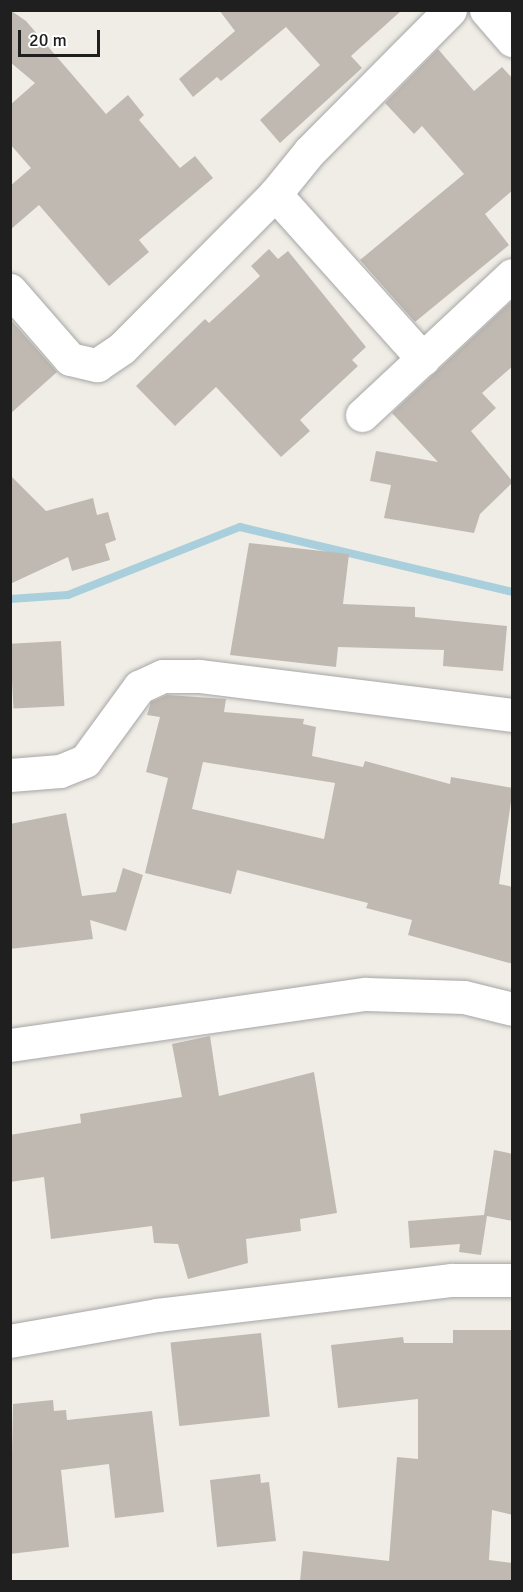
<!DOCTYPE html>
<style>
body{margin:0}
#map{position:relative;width:523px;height:1592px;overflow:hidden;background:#f0ede6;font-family:Signika,sans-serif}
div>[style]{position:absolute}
.stream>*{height:8px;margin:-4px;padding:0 4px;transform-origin:4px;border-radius:4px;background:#a8cfdb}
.building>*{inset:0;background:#c0b9b2;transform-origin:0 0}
.roads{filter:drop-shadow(0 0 2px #a6a6a6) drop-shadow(0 0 2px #a6a6a6)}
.minor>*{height:33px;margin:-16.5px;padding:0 16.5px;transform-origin:16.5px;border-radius:16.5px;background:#fff}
span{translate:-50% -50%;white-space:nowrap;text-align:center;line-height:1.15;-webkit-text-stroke:6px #fff;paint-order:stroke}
.frame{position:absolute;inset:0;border:12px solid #1f1f1f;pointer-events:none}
.scale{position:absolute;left:18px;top:30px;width:82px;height:27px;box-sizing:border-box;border:3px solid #1f1f1f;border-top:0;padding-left:8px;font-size:18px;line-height:21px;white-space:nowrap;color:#1f1f1f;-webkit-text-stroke:4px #fff;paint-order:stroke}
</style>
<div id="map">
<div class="stream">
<div style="left:10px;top:599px;width:58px;rotate:-3.9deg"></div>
<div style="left:68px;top:595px;width:185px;rotate:-21.6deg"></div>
<div style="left:240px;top:527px;width:280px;rotate:13.4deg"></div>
</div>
<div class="building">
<div style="clip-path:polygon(10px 10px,26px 21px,106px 114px,128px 95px,144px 115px,139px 120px,180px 168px,195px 156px,213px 178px,139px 240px,149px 252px,109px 286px,39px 205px,10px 230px,10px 186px,31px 168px,10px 144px,10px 105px,35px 83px,10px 62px)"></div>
<div style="clip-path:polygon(219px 10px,402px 10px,351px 56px,362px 68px,280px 143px,260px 120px,320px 65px,286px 27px,221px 81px,217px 77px,193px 97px,179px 79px,235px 31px)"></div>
<div style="clip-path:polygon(438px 49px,474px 91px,502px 67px,513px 79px,513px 190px,485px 214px,509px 245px,415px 322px,360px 260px,464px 174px,422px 126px,414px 134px,385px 103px)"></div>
<div style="clip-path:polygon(269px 249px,278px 259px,288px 251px,366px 347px,352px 360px,358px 366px,300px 420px,310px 431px,281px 457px,216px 387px,175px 426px,136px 386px,205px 319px,209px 323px,260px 276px,251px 266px)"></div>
<div style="clip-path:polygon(513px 300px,513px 366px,482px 393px,496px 408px,471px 431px,513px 482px,480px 514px,474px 533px,384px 518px,391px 485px,370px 481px,376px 451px,438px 462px,392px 413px)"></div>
<div style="clip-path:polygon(10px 319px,57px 372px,10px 414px)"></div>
<div style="clip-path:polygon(10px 475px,46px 511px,93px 498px,97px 515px,108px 512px,116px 540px,105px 544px,110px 560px,72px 571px,68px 557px,10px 584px)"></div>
<div style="clip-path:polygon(249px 543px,349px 554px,343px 604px,415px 607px,415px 617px,507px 626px,503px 671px,443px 666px,444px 650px,338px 647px,336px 667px,230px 655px)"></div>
<div style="left:61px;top:641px;width:65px;height:51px;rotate:87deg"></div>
<div style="clip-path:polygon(evenodd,167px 695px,226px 699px,224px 712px,304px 719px,303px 724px,316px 727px,312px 756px,363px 767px,365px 761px,450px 784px,451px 777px,513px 788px,499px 884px,513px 887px,513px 964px,408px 935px,412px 920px,366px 908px,368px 903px,237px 870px,231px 894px,145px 873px,168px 778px,146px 772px,160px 717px,147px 715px,151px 702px,167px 695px,203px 762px,335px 783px,324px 839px,192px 809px,203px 762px)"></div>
<div style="clip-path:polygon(66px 813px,82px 896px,116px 892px,123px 868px,143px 875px,126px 931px,90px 920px,93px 939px,10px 949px,10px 824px)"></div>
<div style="clip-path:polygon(210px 1036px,219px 1096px,314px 1072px,337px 1213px,300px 1219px,301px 1231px,246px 1239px,248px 1263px,188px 1279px,178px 1244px,154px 1243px,152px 1226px,51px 1239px,44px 1177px,10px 1182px,10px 1135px,81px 1123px,80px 1114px,182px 1097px,172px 1044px)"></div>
<div style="clip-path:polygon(494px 1150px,513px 1154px,513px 1221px,487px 1216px,481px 1255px,459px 1252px,460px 1244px,410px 1248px,408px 1221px,484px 1215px)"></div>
<div style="clip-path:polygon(453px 1330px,513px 1330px,513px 1515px,492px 1510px,489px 1560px,513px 1563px,513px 1581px,300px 1581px,303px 1551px,389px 1561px,397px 1457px,418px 1459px,418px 1399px,338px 1408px,331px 1345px,403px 1337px,404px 1343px,453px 1343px)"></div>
<div style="left:261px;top:1333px;width:84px;height:91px;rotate:84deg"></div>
<div style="clip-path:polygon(53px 1400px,54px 1411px,66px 1410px,67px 1420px,152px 1411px,164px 1512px,115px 1518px,109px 1464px,61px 1470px,69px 1547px,10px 1554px,13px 1404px)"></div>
<div style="clip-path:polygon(260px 1474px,261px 1483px,269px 1482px,276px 1541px,217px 1547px,210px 1480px)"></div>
</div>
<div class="roads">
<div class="minor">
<div style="left:486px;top:10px;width:40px;rotate:49deg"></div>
<div style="left:10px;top:290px;width:91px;rotate:49deg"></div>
<div style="left:70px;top:359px;width:28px;rotate:13deg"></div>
<div style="left:97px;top:365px;width:30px;rotate:-34deg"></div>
<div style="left:122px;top:348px;width:217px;rotate:-45.2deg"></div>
<div style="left:423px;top:359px;width:222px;rotate:-131.9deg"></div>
<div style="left:275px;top:194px;width:54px;rotate:-51deg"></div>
<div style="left:309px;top:152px;width:200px;rotate:-45.2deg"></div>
<div style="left:362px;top:415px;width:205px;rotate:-43deg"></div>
<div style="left:10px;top:775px;width:50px;rotate:-4.6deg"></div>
<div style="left:60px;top:771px;width:27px;rotate:-22deg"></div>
<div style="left:85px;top:761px;width:92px;rotate:-53.9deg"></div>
<div style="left:139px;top:687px;width:26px;rotate:-25deg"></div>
<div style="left:163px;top:676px;width:36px"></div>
<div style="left:199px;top:676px;width:315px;rotate:7.1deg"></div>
<div style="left:10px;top:1045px;width:360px;rotate:-8.2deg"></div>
<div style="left:366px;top:994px;width:98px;rotate:1.8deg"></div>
<div style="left:464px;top:997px;width:49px;rotate:14deg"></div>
<div style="left:10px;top:1341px;width:149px;rotate:-10deg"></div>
<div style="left:157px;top:1315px;width:297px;rotate:-6.8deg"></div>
<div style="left:452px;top:1280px;width:60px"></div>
</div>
</div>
<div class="frame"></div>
<div class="scale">20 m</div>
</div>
